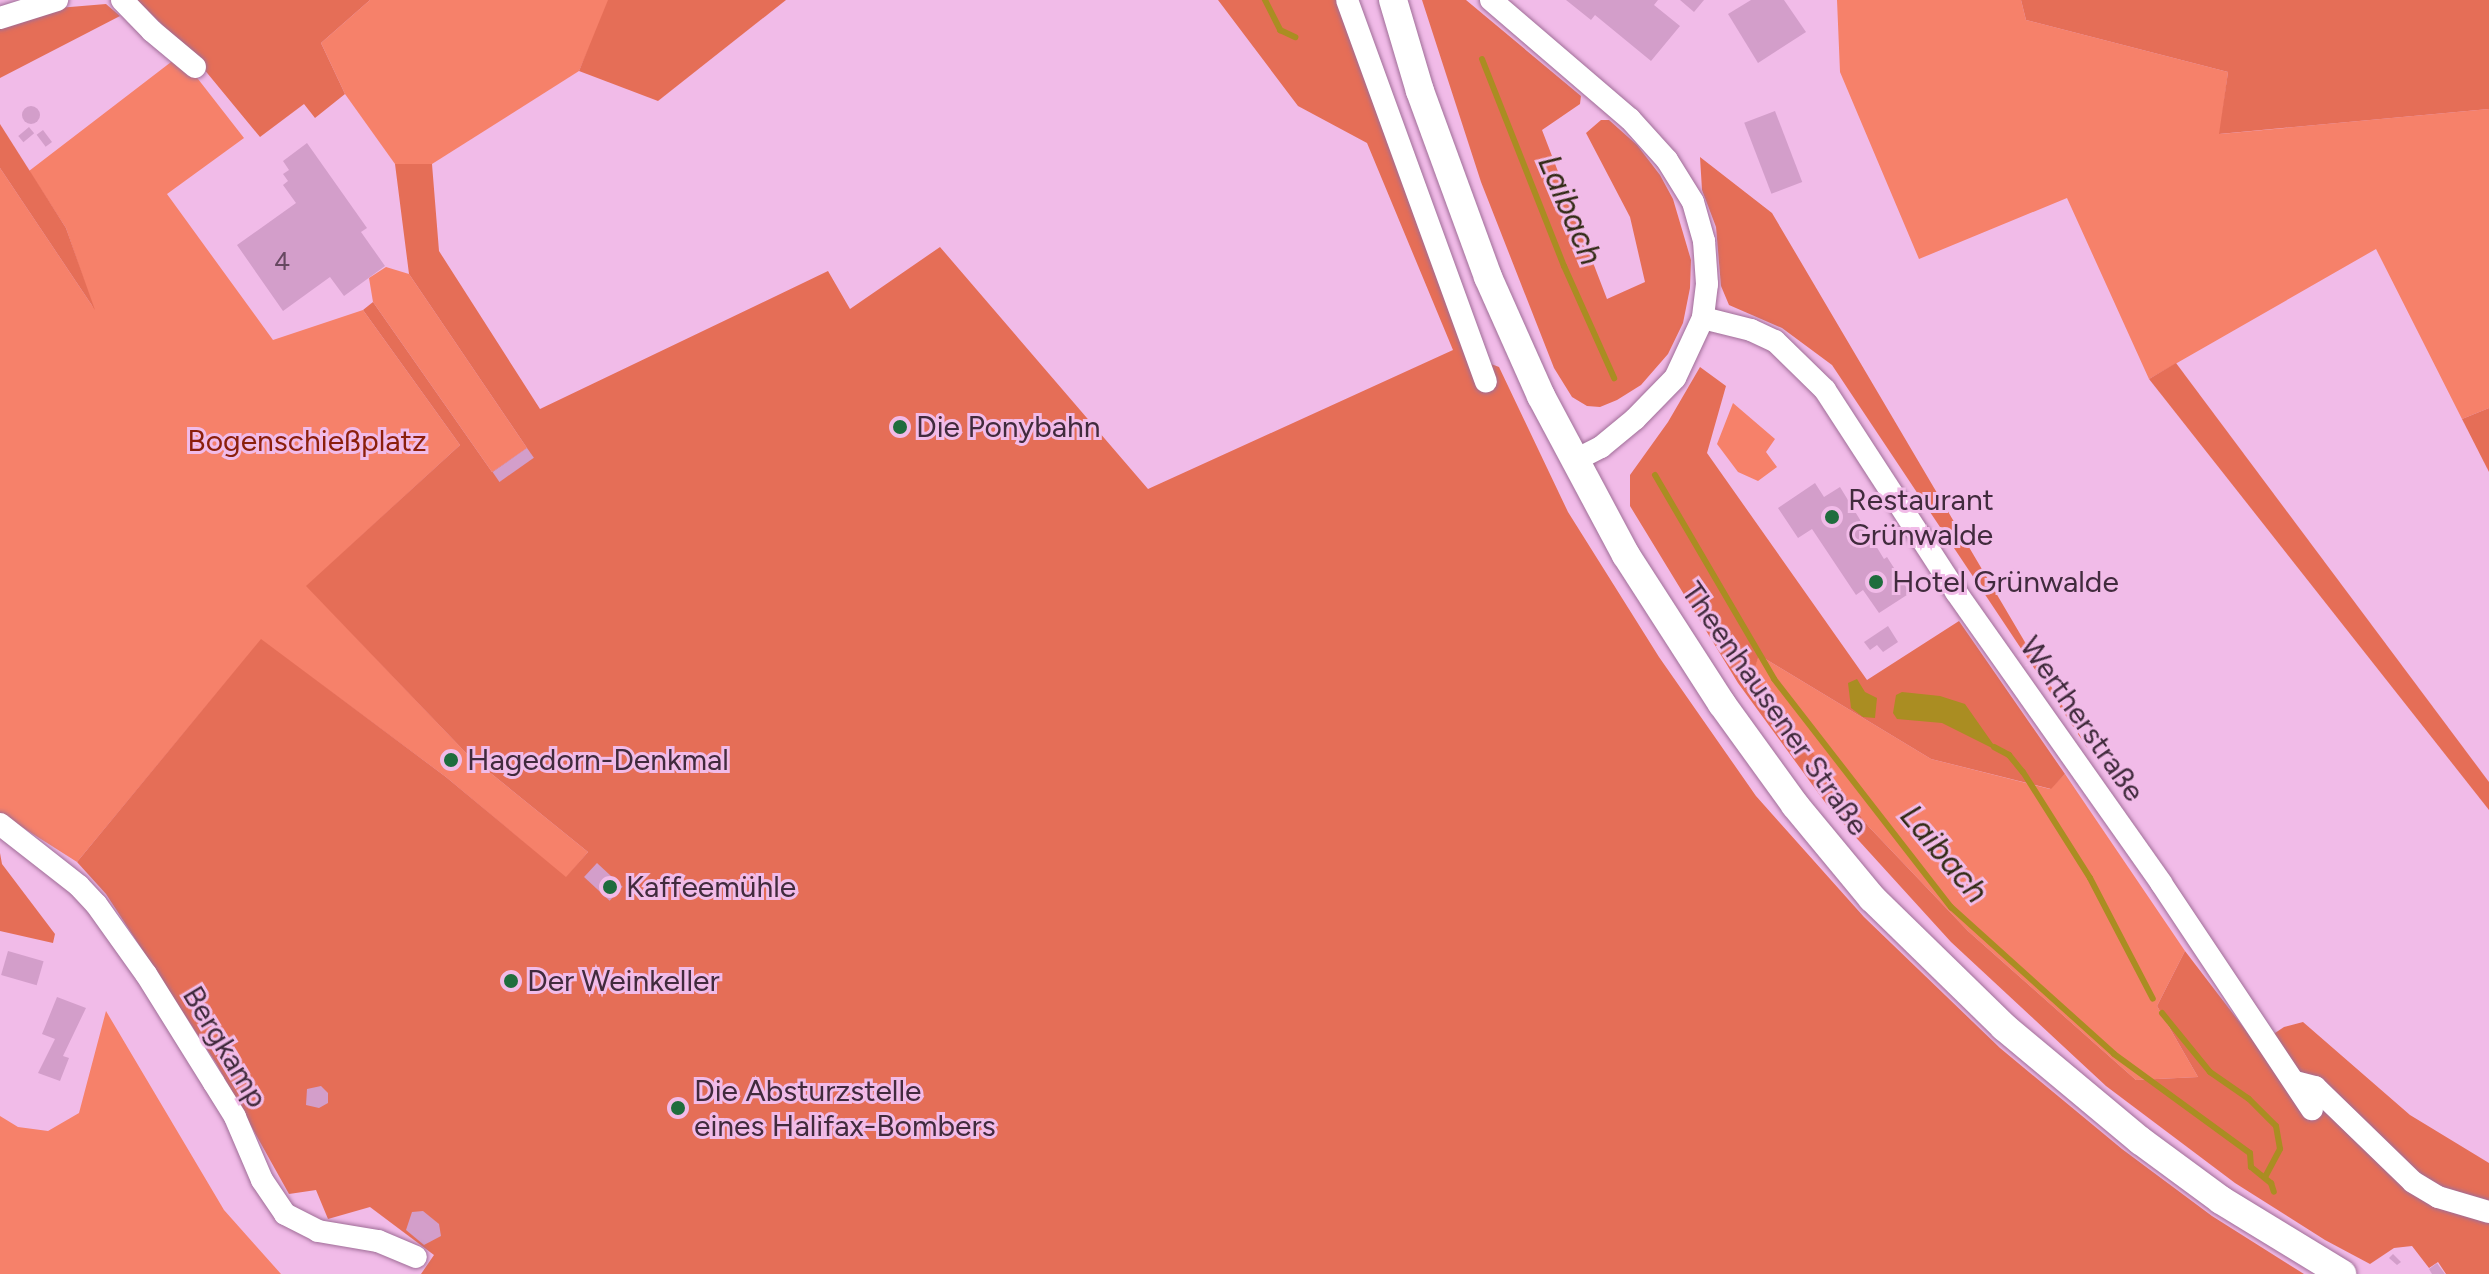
<!DOCTYPE html>
<meta charset="utf-8">
<style>
body{margin:0}
#map{position:relative;width:2489px;height:1274px;overflow:hidden;background:#f1bbe8;font-family:Figtree,sans-serif}
div>[style]{position:absolute}
.green>*{inset:0;background:#f6816a}
.forest>*{inset:0;background:#e56e57}
.water>*{inset:0;background:#aa8d22}
.stream>*{height:6px;margin:-3px;padding:0 3px;transform-origin:3px;border-radius:3px;background:#aa8d22}
.building>*{inset:0;background:#d39eca;transform-origin:0 0}
.round{border-radius:50%}
.roads{filter:drop-shadow(0 0 2px #9f6d97) drop-shadow(0 0 2px #9f6d97)}
.minor>*{height:22px;margin:-11px;padding:0 11px;transform-origin:11px;border-radius:11px;background:#fff}
.major>*{height:28px;margin:-14px;padding:0 14px;transform-origin:14px;border-radius:14px;background:#fff}
.dots>*{width:22px;height:22px;translate:-50% -50%;box-sizing:border-box;border:4px solid #f1bbe8;border-radius:50%}
span{translate:-50% -50%;white-space:nowrap;text-align:center;line-height:1.15;-webkit-text-stroke:6px #f1bbe8;paint-order:stroke}
.number-label{font-size:26px;color:#664860}
.number-label span{-webkit-text-stroke-width:0}
.poi-label{font-size:30px;color:#412b3d}
.left{translate:0 -50%;text-align:left}
.park-label{font-size:30px;color:#8b1f0b}
.street-label{font-size:30px;color:#412b3d}
.water-label{font-size:32px;color:#322b15;font-style:italic}
</style>
<div id="map">
<div class="green">
<div style="clip-path:polygon(370px 0,608px 0,609px 3px,579px 71px,432px 164px,395px 164px,345px 94px,321px 43px)"></div>
<div style="clip-path:polygon(1837px 0,2021px 0,2026px 20px,2228px 72px,2220px 134px,2489px 109px,2489px 408px,2462px 419px,2376px 249px,2149px 379px,2067px 198px,1919px 259px,1840px 72px)"></div>
<div style="clip-path:polygon(175px 59px,191px 70px,244px 138px,167px 194px,273px 340px,363px 310px,460px 445px,307px 586px,467px 754px,588px 852px,566px 878px,446px 777px,261px 640px,77px 862px,0 813px,0 168px,93px 307px,66px 228px,29px 171px)"></div>
<div style="clip-path:polygon(386px 267px,409px 274px,527px 448px,492px 472px,373px 302px,369px 278px)"></div>
<div style="clip-path:polygon(1733px 403px,1775px 439px,1766px 452px,1777px 467px,1758px 481px,1738px 472px,1717px 444px)"></div>
<div style="clip-path:polygon(1759px 655px,1931px 759px,2050px 789px,2065px 774px,2185px 951px,2157px 1006px,2198px 1077px,2136px 1080px,1968px 931px,1869px 827px,1752px 674px)"></div>
<div style="clip-path:polygon(106px 1011px,224px 1210px,281px 1274px,0 1274px,0 1116px,18px 1127px,48px 1131px,79px 1113px)"></div>
</div>
<div class="forest">
<div style="clip-path:polygon(137px 0,370px 0,321px 43px,345px 94px,315px 118px,304px 104px,260px 137px,189px 51px)"></div>
<div style="clip-path:polygon(608px 0,786px 0,658px 101px,579px 71px)"></div>
<div style="clip-path:polygon(1218px 0,1339px 0,1465px 354px,1499px 367px,1568px 512px,1659px 657px,1756px 796px,1864px 917px,2000px 1048px,2122px 1149px,2212px 1216px,2304px 1274px,421px 1274px,434px 1255px,370px 1207px,328px 1219px,316px 1190px,289px 1194px,216px 1063px,106px 894px,77px 862px,261px 639px,446px 777px,566px 877px,588px 852px,467px 754px,306px 586px,460px 445px,363px 310px,373px 302px,492px 472px,527px 448px,409px 274px,395px 164px,432px 164px,439px 251px,540px 409px,828px 271px,850px 309px,940px 247px,1148px 489px,1453px 350px,1367px 143px,1298px 106px)"></div>
<div style="clip-path:polygon(1422px 0,1466px 0,1581px 96px,1580px 104px,1542px 130px,1607px 299px,1645px 282px,1630px 217px,1586px 133px,1601px 120px,1609px 120px,1637px 145px,1660px 175px,1673px 199px,1691px 260px,1690px 288px,1683px 323px,1668px 354px,1641px 385px,1617px 400px,1600px 407px,1587px 406px,1572px 397px,1554px 368px,1481px 182px)"></div>
<div style="clip-path:polygon(2021px 0,2489px 0,2489px 109px,2219px 134px,2228px 72px,2026px 20px)"></div>
<div style="clip-path:polygon(106px 4px,120px 16px,0 78px,0 29px,46px 9px)"></div>
<div style="clip-path:polygon(0 124px,66px 228px,95px 310px,0 168px)"></div>
<div style="clip-path:polygon(1700px 157px,1772px 213px,2088px 749px,1832px 365px,1782px 328px,1729px 305px,1721px 286px,1716px 227px,1702px 190px)"></div>
<div style="clip-path:polygon(2176px 363px,2489px 782px,2489px 810px,2149px 379px)"></div>
<div style="clip-path:polygon(1700px 367px,1726px 386px,1707px 453px,1867px 680px,1959px 621px,2065px 774px,2051px 789px,1931px 759px,1759px 655px,1753px 674px,1869px 827px,1968px 931px,2136px 1080px,2198px 1077px,2157px 1006px,2185px 951px,2257px 1045px,2284px 1027px,2303px 1022px,2410px 1115px,2489px 1163px,2489px 1274px,2446px 1274px,2438px 1262px,2429px 1268px,2412px 1246px,2394px 1248px,2370px 1264px,2325px 1240px,2235px 1183px,2106px 1086px,1951px 942px,1830px 809px,1738px 683px,1630px 506px,1630px 475px,1668px 422px)"></div>
<div style="clip-path:polygon(2489px 408px,2489px 472px,2462px 419px)"></div>
<div style="clip-path:polygon(0 853px,2px 864px,55px 934px,53px 943px,0 931px)"></div>
</div>
<div class="water">
<div style="clip-path:polygon(1857px 679px,1865px 692px,1877px 698px,1875px 718px,1863px 717px,1851px 708px,1848px 683px)"></div>
<div style="clip-path:polygon(1902px 692px,1940px 696px,1965px 704px,1998px 751px,1942px 723px,1897px 719px,1893px 713px,1896px 695px)"></div>
</div>
<div class="stream">
<div style="left:1265px;top:0;width:34px;rotate:63deg"></div>
<div style="left:1280px;top:30px;width:17px;rotate:25deg"></div>
<div style="left:1482px;top:59px;width:223px;rotate:68.4deg"></div>
<div style="left:1564px;top:266px;width:123px;rotate:65.9deg"></div>
<div style="left:1655px;top:475px;width:236px;rotate:59.7deg"></div>
<div style="left:1774px;top:679px;width:289px;rotate:52.2deg"></div>
<div style="left:1951px;top:907px;width:219px;rotate:42deg"></div>
<div style="left:2114px;top:1054px;width:168px;rotate:36.1deg"></div>
<div style="left:2250px;top:1153px;width:14px;rotate:86deg"></div>
<div style="left:2251px;top:1167px;width:26px;rotate:39deg"></div>
<div style="left:2271px;top:1183px;width:9px;rotate:72deg"></div>
<div style="left:1994px;top:747px;width:17px;rotate:28deg"></div>
<div style="left:2009px;top:755px;width:22px;rotate:51deg"></div>
<div style="left:2023px;top:772px;width:125px;rotate:57.7deg"></div>
<div style="left:2090px;top:878px;width:136px;rotate:62.5deg"></div>
<div style="left:2162px;top:1013px;width:76px;rotate:50.9deg"></div>
<div style="left:2210px;top:1072px;width:47px;rotate:34.7deg"></div>
<div style="left:2249px;top:1099px;width:38px;rotate:45deg"></div>
<div style="left:2276px;top:1126px;width:23px;rotate:80deg"></div>
<div style="left:2280px;top:1149px;width:32px;rotate:118deg"></div>
</div>
<div class="building">
<div style="clip-path:polygon(1566px 0,1658px 0,1654px 5px,1680px 26px,1651px 61px,1595px 15px,1591px 20px)"></div>
<div style="clip-path:polygon(1680px 0,1704px 0,1694px 12px)"></div>
<div style="clip-path:polygon(1751px 0,1784px 0,1806px 32px,1758px 63px,1728px 14px)"></div>
<div class="round" style="left:22px;top:106px;width:18px;height:18px"></div>
<div style="left:1775px;top:111px;width:76px;height:33px;rotate:69deg"></div>
<div style="left:29px;top:127px;width:8px;height:14px;rotate:50deg"></div>
<div style="left:43px;top:130px;width:15px;height:8px;rotate:53deg"></div>
<div style="clip-path:polygon(307px 143px,367px 228px,361px 232px,385px 266px,344px 296px,330px 277px,283px 311px,237px 245px,296px 203px,283px 185px,288px 181px,283px 174px,289px 170px,283px 161px)"></div>
<div style="left:527px;top:448px;width:12px;height:42px;rotate:55deg"></div>
<div style="clip-path:polygon(1815px 483px,1824px 497px,1840px 487px,1884px 559px,1887px 557px,1910px 593px,1879px 613px,1863px 590px,1856px 595px,1812px 529px,1798px 538px,1778px 508px)"></div>
<div style="clip-path:polygon(1888px 626px,1898px 642px,1883px 652px,1877px 645px,1870px 650px,1864px 642px)"></div>
<div style="left:597px;top:863px;width:35px;height:19px;rotate:43deg"></div>
<div style="left:8px;top:951px;width:37px;height:25px;rotate:16deg"></div>
<div style="clip-path:polygon(57px 997px,86px 1008px,63px 1056px,69px 1058px,60px 1081px,38px 1073px,55px 1039px,42px 1034px)"></div>
<div style="clip-path:polygon(321px 1086px,328px 1093px,328px 1103px,319px 1108px,306px 1105px,307px 1089px)"></div>
<div style="clip-path:polygon(423px 1211px,439px 1224px,441px 1236px,424px 1245px,406px 1230px,412px 1212px)"></div>
<div style="clip-path:polygon(2393px 1254px,2401px 1262px,2397px 1265px,2389px 1258px)"></div>
<div style="clip-path:polygon(2437px 1263px,2445px 1274px,2432px 1274px,2429px 1269px)"></div>
</div>
<div class="roads">
<div class="minor">
<div style="left:122px;top:0;width:43px;rotate:45.9deg"></div>
<div style="left:152px;top:31px;width:56px;rotate:39.9deg"></div>
<div style="left:1347px;top:0;width:406px;rotate:70deg"></div>
<div style="left:1491px;top:0;width:183px;rotate:40.6deg"></div>
<div style="left:1630px;top:119px;width:55px;rotate:47.9deg"></div>
<div style="left:1667px;top:160px;width:49px;rotate:58.2deg"></div>
<div style="left:1693px;top:202px;width:41px;rotate:74.2deg"></div>
<div style="left:1704px;top:241px;width:43px;rotate:86deg"></div>
<div style="left:1707px;top:284px;width:34px;rotate:97deg"></div>
<div style="left:1703px;top:318px;width:66px;rotate:115deg"></div>
<div style="left:1675px;top:378px;width:57px;rotate:134.3deg"></div>
<div style="left:1635px;top:419px;width:44px;rotate:140.5deg"></div>
<div style="left:1601px;top:447px;width:30px;rotate:153deg"></div>
<div style="left:0;top:18px;width:60px;rotate:-17.5deg"></div>
<div style="left:1703px;top:318px;width:49px;rotate:14deg"></div>
<div style="left:1751px;top:330px;width:26px;rotate:25deg"></div>
<div style="left:1775px;top:341px;width:70px;rotate:44.4deg"></div>
<div style="left:1825px;top:390px;width:241px;rotate:57deg"></div>
<div style="left:1956px;top:592px;width:356px;rotate:54.8deg"></div>
<div style="left:2161px;top:883px;width:272px;rotate:56.3deg"></div>
<div style="left:0;top:824px;width:100px;rotate:38.1deg"></div>
<div style="left:79px;top:886px;width:25px;rotate:47deg"></div>
<div style="left:96px;top:904px;width:86px;rotate:54.5deg"></div>
<div style="left:146px;top:974px;width:128px;rotate:58deg"></div>
<div style="left:214px;top:1083px;width:40px;rotate:58deg"></div>
<div style="left:235px;top:1117px;width:69px;rotate:66.8deg"></div>
<div style="left:262px;top:1180px;width:41px;rotate:55.9deg"></div>
<div style="left:285px;top:1214px;width:37px;rotate:27deg"></div>
<div style="left:318px;top:1231px;width:61px;rotate:9.5deg"></div>
<div style="left:378px;top:1241px;width:41px;rotate:22.8deg"></div>
<div style="left:2295px;top:1082px;width:21px;rotate:14deg"></div>
<div style="left:2315px;top:1087px;width:136px;rotate:44.1deg"></div>
<div style="left:2413px;top:1182px;width:29px;rotate:31deg"></div>
<div style="left:2438px;top:1197px;width:53px;rotate:16.4deg"></div>
</div>
<div class="major">
<div style="left:1393px;top:0;width:95px;rotate:73.5deg"></div>
<div style="left:1420px;top:91px;width:198px;rotate:69.9deg"></div>
<div style="left:1488px;top:277px;width:130px;rotate:66deg"></div>
<div style="left:1541px;top:396px;width:180px;rotate:61.9deg"></div>
<div style="left:1626px;top:555px;width:177px;rotate:57.2deg"></div>
<div style="left:1722px;top:704px;width:125px;rotate:54.1deg"></div>
<div style="left:1795px;top:805px;width:121px;rotate:50.4deg"></div>
<div style="left:1872px;top:898px;width:185px;rotate:44.3deg"></div>
<div style="left:2004px;top:1027px;width:178px;rotate:39.8deg"></div>
<div style="left:2141px;top:1141px;width:99px;rotate:36.4deg"></div>
<div style="left:2221px;top:1200px;width:142px;rotate:31.4deg"></div>
</div>
</div>
<div class="dots">
<div style="left:900px;top:427px;background:#1f6d3d"></div>
<div style="left:1832px;top:517px;background:#1f6d3d"></div>
<div style="left:1876px;top:582px;background:#1f6d3d"></div>
<div style="left:451px;top:760px;background:#1f6d3d"></div>
<div style="left:610px;top:887px;background:#1f6d3d"></div>
<div style="left:511px;top:981px;background:#1f6d3d"></div>
<div style="left:678px;top:1108px;background:#1f6d3d"></div>
</div>
<div class="number-label">
<span style="left:282px;top:262px">4</span>
</div>
<div class="poi-label">
<span class="left" style="left:916px;top:427px">Die Ponybahn</span>
<span class="left" style="left:1848px;top:517px">Restaurant<br>Grünwalde</span>
<span class="left" style="left:1892px;top:582px">Hotel Grünwalde</span>
<span class="left" style="left:467px;top:760px">Hagedorn-Denkmal</span>
<span class="left" style="left:626px;top:887px">Kaffeemühle</span>
<span class="left" style="left:527px;top:981px">Der Weinkeller</span>
<span class="left" style="left:694px;top:1108px">Die Absturzstelle<br>eines Halifax-Bombers</span>
</div>
<div class="park-label">
<span style="left:307px;top:441px">Bogenschießplatz</span>
</div>
<div class="street-label">
<span style="left:1775px;top:709px;rotate:55deg">Theenhausener Straße</span>
<span style="left:2082px;top:719px;rotate:55deg">Wertherstraße</span>
<span style="left:225px;top:1047px;rotate:59deg">Bergkamp</span>
</div>
<div class="water-label">
<span style="left:1570px;top:210px;rotate:67deg">Laibach</span>
<span style="left:1944px;top:854px;rotate:50deg">Laibach</span>
</div>
</div>
